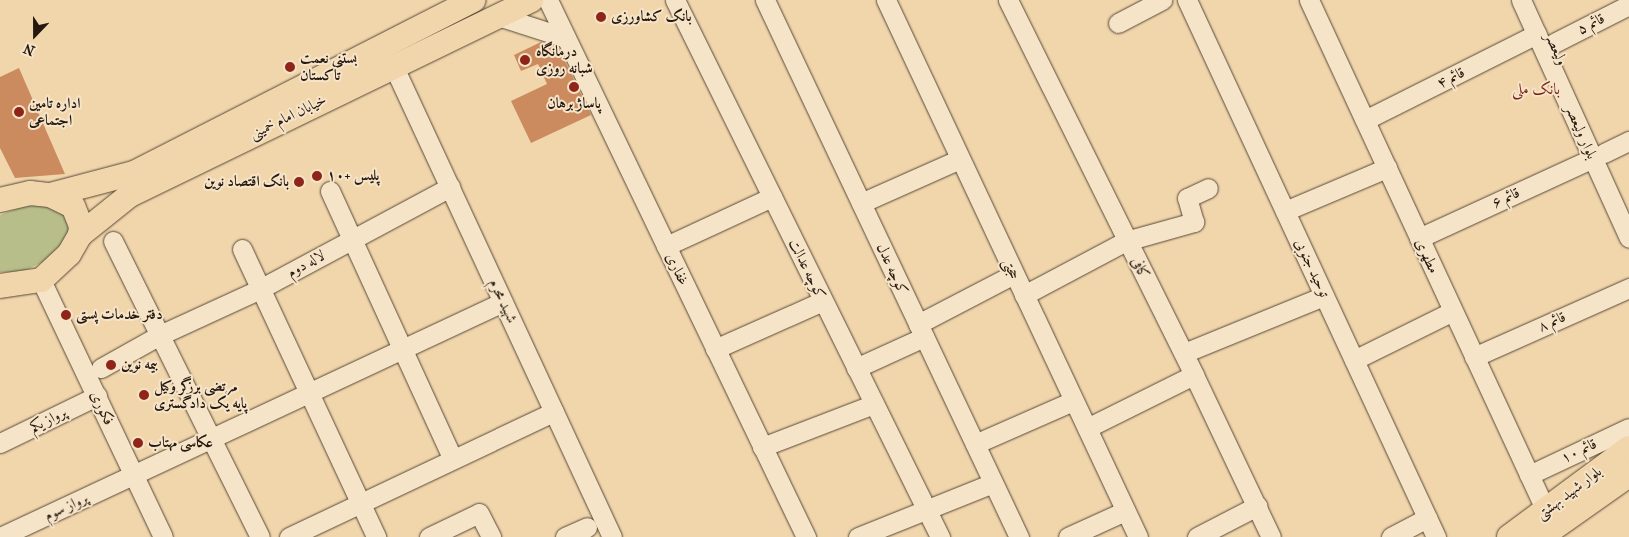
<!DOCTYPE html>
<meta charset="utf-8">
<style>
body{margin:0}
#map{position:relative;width:1629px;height:537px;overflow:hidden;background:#f1d6ac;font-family:"IM FELL French Canon",Amiri,serif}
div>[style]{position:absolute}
.green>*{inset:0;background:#b8be8a}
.building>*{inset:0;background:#cb8b5f}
.roads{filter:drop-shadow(0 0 1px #574836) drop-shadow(0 0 1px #574836)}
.minor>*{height:19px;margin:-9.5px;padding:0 9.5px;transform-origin:9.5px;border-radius:9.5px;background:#f6e4c9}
.major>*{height:24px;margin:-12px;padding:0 12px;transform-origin:12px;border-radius:12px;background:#f1d6ac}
.dots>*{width:14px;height:14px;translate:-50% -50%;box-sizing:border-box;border:2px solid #f6e4c9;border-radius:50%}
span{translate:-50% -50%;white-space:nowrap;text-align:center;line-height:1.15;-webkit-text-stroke:4px #f6e4c9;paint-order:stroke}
.poi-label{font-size:15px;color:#24180f;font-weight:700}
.left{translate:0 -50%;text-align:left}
.right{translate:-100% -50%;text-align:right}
.street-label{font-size:15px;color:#24180f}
.neighbourhood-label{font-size:16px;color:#7a1f14}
.north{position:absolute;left:10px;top:10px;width:50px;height:50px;-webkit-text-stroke:4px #f6e4c9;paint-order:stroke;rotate:202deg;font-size:14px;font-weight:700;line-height:20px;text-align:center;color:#24180f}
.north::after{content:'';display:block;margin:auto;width:18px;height:22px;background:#24180f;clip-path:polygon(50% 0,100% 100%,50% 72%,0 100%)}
</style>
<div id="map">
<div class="green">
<div style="clip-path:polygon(29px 204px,50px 204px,68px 215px,70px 229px,63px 245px,47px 260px,22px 272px,0 272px,0 215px)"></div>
</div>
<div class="building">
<div style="clip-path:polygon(541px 42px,558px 47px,591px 115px,531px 143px,511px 101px,547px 84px,538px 64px,521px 71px,514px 55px)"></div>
<div style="clip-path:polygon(19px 68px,65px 174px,15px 178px,0 148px,0 77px)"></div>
</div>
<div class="roads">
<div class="minor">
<div style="left:548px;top:0;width:596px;rotate:64.34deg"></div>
<div style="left:675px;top:0;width:599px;rotate:63.73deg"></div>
<div style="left:765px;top:0;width:594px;rotate:64.69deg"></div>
<div style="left:886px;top:0;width:593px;rotate:64.86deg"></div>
<div style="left:1008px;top:0;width:419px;rotate:63.6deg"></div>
<div style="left:1194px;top:375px;width:179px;rotate:64.6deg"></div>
<div style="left:1187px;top:0;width:592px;rotate:65.12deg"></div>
<div style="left:1309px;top:0;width:563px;rotate:65.12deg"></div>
<div style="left:1521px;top:0;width:261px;rotate:65.6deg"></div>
<div style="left:498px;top:16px;width:71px;rotate:17.9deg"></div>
<div style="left:1118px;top:23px;width:50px;rotate:-27.6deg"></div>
<div style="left:1554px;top:43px;width:84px;rotate:-26.9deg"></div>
<div style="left:393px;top:65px;width:520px;rotate:65.11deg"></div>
<div style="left:1365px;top:120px;width:192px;rotate:-26.6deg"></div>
<div style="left:1604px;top:153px;width:28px;rotate:-26deg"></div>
<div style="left:330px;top:191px;width:294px;rotate:65.4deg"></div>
<div style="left:861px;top:203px;width:108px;rotate:-24deg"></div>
<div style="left:1285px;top:211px;width:111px;rotate:-22.9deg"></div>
<div style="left:1419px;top:238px;width:192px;rotate:-24.7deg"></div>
<div style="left:113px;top:241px;width:330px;rotate:63.6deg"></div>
<div style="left:666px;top:246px;width:117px;rotate:-24.8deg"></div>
<div style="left:242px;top:249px;width:318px;rotate:65deg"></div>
<div style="left:41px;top:280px;width:284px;rotate:64.6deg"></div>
<div style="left:1024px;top:295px;width:115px;rotate:-27.9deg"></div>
<div style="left:1126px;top:241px;width:71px;rotate:-15.6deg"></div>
<div style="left:1194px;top:222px;width:25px;rotate:-106deg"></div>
<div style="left:1187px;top:198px;width:23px;rotate:-25deg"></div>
<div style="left:918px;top:324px;width:108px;rotate:-27.5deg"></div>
<div style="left:715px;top:349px;width:118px;rotate:-24deg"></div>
<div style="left:1184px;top:353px;width:151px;rotate:-22.2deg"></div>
<div style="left:1474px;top:357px;width:170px;rotate:-24deg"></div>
<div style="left:1354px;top:360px;width:110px;rotate:-26.3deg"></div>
<div style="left:101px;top:368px;width:68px;rotate:-29.2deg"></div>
<div style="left:160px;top:335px;width:110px;rotate:-24.7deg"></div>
<div style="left:260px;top:289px;width:216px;rotate:-28.2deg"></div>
<div style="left:856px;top:368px;width:75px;rotate:-24.5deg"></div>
<div style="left:1087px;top:428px;width:119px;rotate:-26.4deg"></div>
<div style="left:0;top:443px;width:108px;rotate:-25.9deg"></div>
<div style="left:975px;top:444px;width:107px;rotate:-23.7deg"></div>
<div style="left:762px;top:447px;width:120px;rotate:-21deg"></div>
<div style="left:1529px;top:475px;width:110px;rotate:-25.2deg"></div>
<div style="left:0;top:537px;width:555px;rotate:-25.04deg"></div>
<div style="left:289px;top:537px;width:293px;rotate:-25.3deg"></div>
<div style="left:429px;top:537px;width:55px;rotate:-25.6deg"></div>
<div style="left:479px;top:513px;width:27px;rotate:63deg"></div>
<div style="left:565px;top:537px;width:24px;rotate:-24deg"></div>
<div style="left:858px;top:537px;width:145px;rotate:-21.8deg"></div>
<div style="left:1068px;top:537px;width:63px;rotate:-24.5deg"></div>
<div style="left:1197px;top:537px;width:68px;rotate:-27.3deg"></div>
<div style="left:1391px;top:537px;width:41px;rotate:-27.8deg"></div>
</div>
<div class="major">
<div style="left:50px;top:195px;width:87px;rotate:-14.7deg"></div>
<div style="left:134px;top:173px;width:381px;rotate:-27deg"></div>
<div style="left:0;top:200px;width:31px;rotate:-13deg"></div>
<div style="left:30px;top:193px;width:20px;rotate:6deg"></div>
<div style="left:50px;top:195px;width:25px;rotate:26deg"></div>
<div style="left:73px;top:206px;width:22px;rotate:68deg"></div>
<div style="left:81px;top:226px;width:9px;rotate:96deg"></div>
<div style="left:80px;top:235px;width:22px;rotate:120deg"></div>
<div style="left:69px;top:254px;width:38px;rotate:137deg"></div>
<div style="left:41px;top:280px;width:41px;rotate:171.7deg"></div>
<div style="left:80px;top:235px;width:64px;rotate:-38.7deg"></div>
<div style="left:130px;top:195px;width:446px;rotate:-25.9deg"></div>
<div style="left:1509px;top:537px;width:149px;rotate:-36.6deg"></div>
<div style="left:1541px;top:537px;width:108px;rotate:-35.2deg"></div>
</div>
</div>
<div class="dots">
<div style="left:601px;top:17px;background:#8f2418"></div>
<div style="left:525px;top:60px;background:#8f2418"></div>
<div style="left:290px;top:67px;background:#8f2418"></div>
<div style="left:574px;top:87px;background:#8f2418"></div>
<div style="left:19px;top:112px;background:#8f2418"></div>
<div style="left:317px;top:176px;background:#8f2418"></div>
<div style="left:299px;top:182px;background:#8f2418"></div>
<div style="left:66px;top:315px;background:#8f2418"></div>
<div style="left:111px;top:365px;background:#8f2418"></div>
<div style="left:144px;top:395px;background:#8f2418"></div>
<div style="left:138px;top:443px;background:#8f2418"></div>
</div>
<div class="poi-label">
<span class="left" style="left:611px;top:17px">بانک کشاورزی</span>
<span class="left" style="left:536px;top:60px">درمانگاه<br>شبانه روزی</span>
<span class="left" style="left:300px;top:67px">بستنی نعمت<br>تاکستان</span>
<span class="left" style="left:29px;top:112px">اداره تامین<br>اجتماعی</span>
<span style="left:574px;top:104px">پاساژ برهان</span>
<span class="left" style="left:327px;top:176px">پلیس +۱۰</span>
<span class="right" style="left:289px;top:182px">بانک اقتصاد نوین</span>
<span class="left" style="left:76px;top:315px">دفتر خدمات پستی</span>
<span class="left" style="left:121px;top:365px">بیمه نوین</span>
<span class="left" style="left:154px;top:395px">مرتضی برزگر وکیل<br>پایه یک دادگستری</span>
<span class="left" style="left:148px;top:443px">عکاسی مهتاب</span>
</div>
<div class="street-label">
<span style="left:1591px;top:24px;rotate:-27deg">قائم ۵</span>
<span style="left:1556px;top:49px;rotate:65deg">ولیعصر</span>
<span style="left:1451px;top:78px;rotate:-26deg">قائم ۴</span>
<span style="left:288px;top:117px;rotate:-26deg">خیابان امام خمینی</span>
<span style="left:1581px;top:132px;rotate:66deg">بلوار ولیعصر</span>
<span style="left:1506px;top:198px;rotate:-25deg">قائم ۶</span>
<span style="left:1427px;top:256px;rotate:65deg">مطهری</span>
<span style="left:306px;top:264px;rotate:-29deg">لاله دوم</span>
<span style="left:1140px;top:268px;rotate:63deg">کافی</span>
<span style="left:1312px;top:268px;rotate:65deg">توحید جنوبی</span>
<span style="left:677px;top:269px;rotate:64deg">غفاری</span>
<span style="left:807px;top:269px;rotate:64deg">کوچه عدالت</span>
<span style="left:892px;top:269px;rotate:65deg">کوچه عدل</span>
<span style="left:1011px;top:269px;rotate:65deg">حجتی</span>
<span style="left:503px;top:301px;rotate:65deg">شهید محرم</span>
<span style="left:1552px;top:322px;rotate:-24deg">قائم ۸</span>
<span style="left:102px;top:408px;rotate:65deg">فکوری</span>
<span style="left:48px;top:420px;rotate:-26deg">پرواز یکم</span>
<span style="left:1579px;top:451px;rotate:-25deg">قائم ۱۰</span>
<span style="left:1569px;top:493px;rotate:-37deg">بلوار شهید بهشتی</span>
<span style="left:66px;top:507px;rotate:-25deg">پرواز سوم</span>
</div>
<div class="neighbourhood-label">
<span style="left:1536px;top:89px">بانک ملی</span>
</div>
<div class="north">N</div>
</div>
